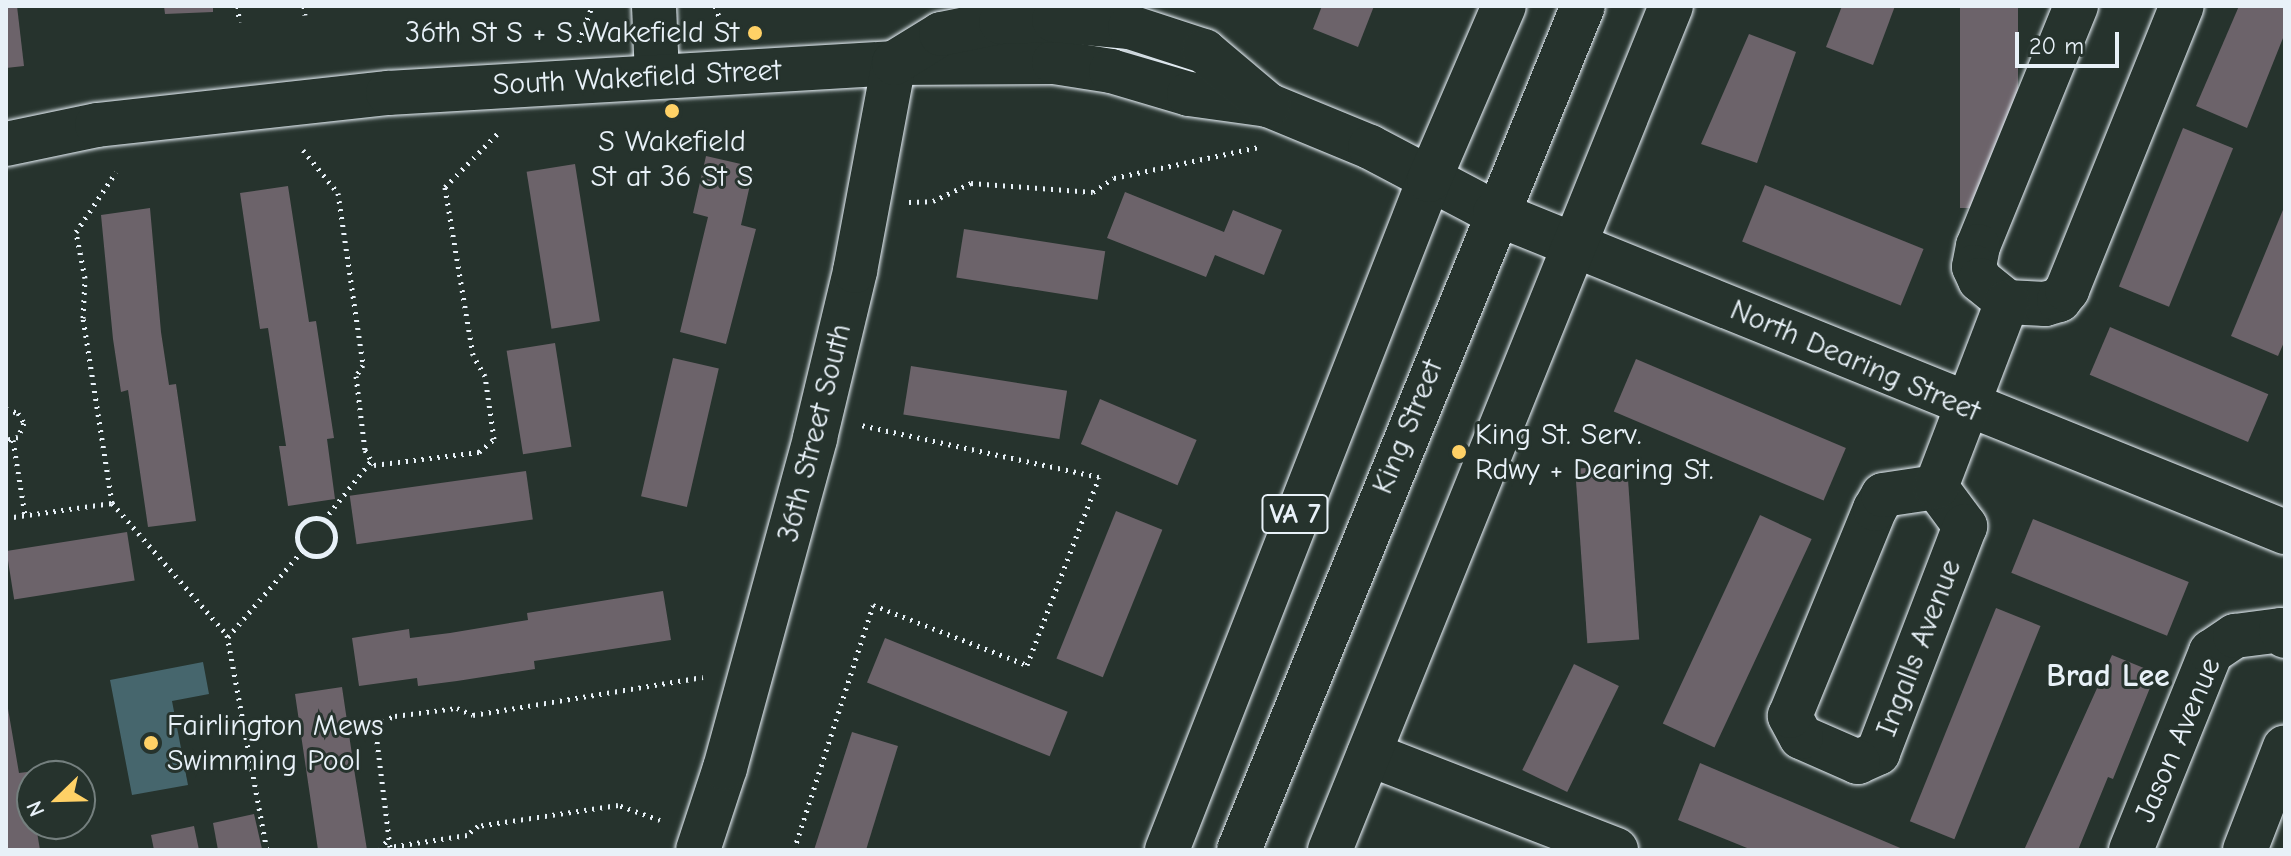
<!DOCTYPE html>
<style>
body{margin:0}
#map{position:relative;width:2291px;height:856px;overflow:hidden;background:#26332d;font-family:"Comic Neue",sans-serif}
div>[style]{position:absolute}
.water>*{inset:0;background:#46666d}
.building>*{inset:0;background:#6c636a;transform-origin:0 0}
.path>*{height:5px;margin-top:-2.5px;transform-origin:0;background:repeating-linear-gradient(90deg,#e8f1f8 0 2px,transparent 0 8px)}
.path>.ring{margin:-2.5px;padding:0;box-sizing:content-box;background:none;border:5px solid #e8f1f8;border-radius:50%}
.roads{filter:drop-shadow(0 0 2px #e8f1f8) drop-shadow(0 0 2px #e8f1f8)}
.minor>*{height:44px;margin:-22px;padding:0 22px;transform-origin:22px;border-radius:22px;background:#26332d}
.major>*{height:44px;margin:-22px;padding:0 22px;transform-origin:22px;border-radius:22px;background:#26332d}
.dots>*{width:22px;height:22px;translate:-50% -50%;box-sizing:border-box;border:4px solid #26332d;border-radius:50%}
span{translate:-50% -50%;white-space:nowrap;text-align:center;line-height:1.15;-webkit-text-stroke:6px #26332d;paint-order:stroke}
.shield-label span{padding:2px 6px;background:#26332d;border:2px solid;border-radius:6px;-webkit-text-stroke-width:0}
.shield-label{font-size:28px;color:#e8f1f8;font-weight:700}
.poi-label{font-size:30px;color:#e8f1f8}
.right{translate:-100% -50%;text-align:right}
.left{translate:0 -50%;text-align:left}
.street-label{font-size:30px;color:#e8f1f8}
.neighbourhood-label{font-size:32px;color:#e8f1f8;font-weight:700}
.frame{position:absolute;inset:0;border:8px solid #e8f1f8;pointer-events:none}
.north{position:absolute;left:16px;top:760px;width:80px;height:80px;box-sizing:border-box;background:#26332d;border:2px solid #747f7e;border-radius:50%;rotate:247deg;font-size:22px;font-weight:700;line-height:32px;text-align:center;color:#e8f1f8}
.north::after{content:'';display:block;margin:auto;width:28px;height:36px;background:#ffd166;clip-path:polygon(50% 0,100% 100%,50% 72%,0 100%)}
.scale{position:absolute;left:2015px;top:32px;width:104px;height:36px;box-sizing:border-box;border:4px solid #e8f1f8;border-top:0;padding-left:10px;font-size:24px;line-height:28px;white-space:nowrap;color:#e8f1f8;-webkit-text-stroke:6px #26332d;paint-order:stroke}
</style>
<div id="map">
<div class="water">
<div style="clip-path:polygon(203px 662px,209px 694px,172px 701px,188px 785px,132px 795px,110px 680px)"></div>
</div>
<div class="building">
<div style="clip-path:polygon(6px 6px,17px 6px,24px 66px,6px 68px)"></div>
<div style="clip-path:polygon(164px 6px,213px 6px,213px 12px,165px 14px)"></div>
<div style="clip-path:polygon(1322px 6px,1374px 6px,1358px 47px,1313px 29px)"></div>
<div style="clip-path:polygon(1842px 6px,1895px 6px,1873px 65px,1826px 47px)"></div>
<div style="left:1960px;top:6px;width:58px;height:202px"></div>
<div style="clip-path:polygon(2239px 6px,2285px 6px,2285px 33px,2247px 128px,2196px 106px)"></div>
<div style="clip-path:polygon(1749px 34px,1796px 52px,1757px 163px,1701px 144px)"></div>
<div style="left:2183px;top:128px;width:54px;height:171px;rotate:22deg"></div>
<div style="clip-path:polygon(706px 156px,754px 167px,741px 225px,756px 229px,726px 344px,680px 332px,708px 217px,693px 213px)"></div>
<div style="left:575px;top:164px;width:159px;height:49px;rotate:81deg"></div>
<div style="left:1765px;top:185px;width:171px;height:61px;rotate:22deg"></div>
<div style="clip-path:polygon(288px 186px,309px 322px,316px 321px,334px 438px,327px 439px,335px 499px,288px 506px,279px 446px,286px 446px,280px 407px,268px 328px,260px 329px,240px 193px)"></div>
<div style="clip-path:polygon(1125px 192px,1224px 232px,1233px 210px,1282px 230px,1264px 275px,1215px 255px,1206px 277px,1107px 238px)"></div>
<div style="clip-path:polygon(2285px 205px,2285px 340px,2278px 356px,2231px 336px)"></div>
<div style="clip-path:polygon(150px 208px,161px 332px,169px 385px,176px 384px,196px 521px,148px 527px,128px 390px,121px 392px,113px 339px,101px 215px)"></div>
<div style="left:964px;top:229px;width:143px;height:49px;rotate:9deg"></div>
<div style="left:2110px;top:327px;width:172px;height:52px;rotate:23deg"></div>
<div style="left:555px;top:343px;width:105px;height:49px;rotate:81deg"></div>
<div style="left:673px;top:358px;width:47px;height:142px;rotate:13deg"></div>
<div style="left:1636px;top:359px;width:228px;height:57px;rotate:23deg"></div>
<div style="left:911px;top:366px;width:158px;height:49px;rotate:9deg"></div>
<div style="left:1100px;top:399px;width:105px;height:49px;rotate:23deg"></div>
<div style="left:1627px;top:465px;width:175px;height:52px;rotate:86deg"></div>
<div style="left:526px;top:471px;width:49px;height:178px;rotate:82deg"></div>
<div style="left:1116px;top:511px;width:50px;height:159px;rotate:22deg"></div>
<div style="left:1760px;top:515px;width:57px;height:230px;rotate:25deg"></div>
<div style="left:2033px;top:519px;width:168px;height:58px;rotate:22deg"></div>
<div style="left:127px;top:532px;width:49px;height:122px;rotate:81deg"></div>
<div style="clip-path:polygon(663px 591px,671px 640px,534px 661px,535px 669px,457px 681px,418px 686px,417px 678px,359px 686px,352px 638px,409px 629px,410px 638px,450px 633px,528px 620px,527px 613px)"></div>
<div style="left:1996px;top:608px;width:48px;height:230px;rotate:22deg"></div>
<div style="left:885px;top:638px;width:197px;height:48px;rotate:22deg"></div>
<div style="clip-path:polygon(2112px 655px,2156px 673px,2113px 779px,2108px 777px,2078px 850px,2024px 850px)"></div>
<div style="left:1574px;top:664px;width:50px;height:118px;rotate:26deg"></div>
<div style="clip-path:polygon(342px 687px,355px 775px,367px 850px,318px 850px,295px 694px)"></div>
<div style="clip-path:polygon(6px 697px,19px 773px,27px 772px,40px 850px,6px 850px)"></div>
<div style="clip-path:polygon(852px 732px,898px 746px,866px 850px,814px 850px)"></div>
<div style="clip-path:polygon(1700px 763px,1905px 850px,1752px 850px,1678px 820px)"></div>
<div style="clip-path:polygon(254px 814px,262px 849px,218px 850px,213px 823px)"></div>
<div style="clip-path:polygon(194px 826px,199px 850px,154px 850px,151px 835px)"></div>
</div>
<div class="path">
<div style="left:238px;top:6px;width:16px;rotate:86deg"></div>
<div style="left:304px;top:6px;width:9px;rotate:84deg"></div>
<div style="left:715px;top:6px;width:28px;rotate:69deg"></div>
<div style="left:579px;top:42px;width:38px;rotate:-70deg"></div>
<div style="left:303px;top:150px;width:55px;rotate:50.9deg"></div>
<div style="left:338px;top:193px;width:174px;rotate:81.7deg"></div>
<div style="left:363px;top:365px;width:13px;rotate:122deg"></div>
<div style="left:356px;top:376px;width:75px;rotate:83.1deg"></div>
<div style="left:365px;top:450px;width:17px;rotate:59deg"></div>
<div style="left:374px;top:465px;width:106px;rotate:-7.1deg"></div>
<div style="left:479px;top:452px;width:20px;rotate:-41deg"></div>
<div style="left:494px;top:439px;width:64px;rotate:-98.1deg"></div>
<div style="left:485px;top:376px;width:24px;rotate:-120deg"></div>
<div style="left:473px;top:355px;width:170px;rotate:-99.5deg"></div>
<div style="left:445px;top:187px;width:77px;rotate:-45.5deg"></div>
<div style="left:909px;top:202px;width:24px;rotate:-2deg"></div>
<div style="left:933px;top:201px;width:42px;rotate:-25.3deg"></div>
<div style="left:971px;top:183px;width:122px;rotate:4.2deg"></div>
<div style="left:1093px;top:192px;width:25px;rotate:-34deg"></div>
<div style="left:1114px;top:178px;width:147px;rotate:-12.1deg"></div>
<div style="left:6px;top:409px;width:13px;rotate:18deg"></div>
<div style="left:18px;top:413px;width:12px;rotate:59deg"></div>
<div style="left:24px;top:423px;width:15px;rotate:113deg"></div>
<div style="left:18px;top:437px;width:12px;rotate:166deg"></div>
<div style="left:13px;top:440px;width:76px;rotate:80.9deg"></div>
<div style="left:112px;top:503px;width:175px;rotate:48.9deg"></div>
<div style="left:227px;top:635px;width:219px;rotate:79.5deg"></div>
<div style="left:6px;top:518px;width:107px;rotate:-8.1deg"></div>
<div style="left:112px;top:503px;width:187px;rotate:-98.9deg"></div>
<div style="left:83px;top:318px;width:40px;rotate:-87.1deg"></div>
<div style="left:85px;top:278px;width:47px;rotate:-101.1deg"></div>
<div style="left:76px;top:232px;width:72px;rotate:-56.3deg"></div>
<div class="ring" style="left:297px;top:518px;width:33px;height:33px"></div>
<div style="left:324px;top:520px;width:75px;rotate:-51.5deg"></div>
<div style="left:228px;top:637px;width:113px;rotate:-49.3deg"></div>
<div style="left:660px;top:820px;width:45px;rotate:-160.3deg"></div>
<div style="left:618px;top:805px;width:142px;rotate:171.5deg"></div>
<div style="left:478px;top:826px;width:14px;rotate:141deg"></div>
<div style="left:467px;top:835px;width:78px;rotate:171.1deg"></div>
<div style="left:390px;top:847px;width:124px;rotate:-97deg"></div>
<div style="left:375px;top:724px;width:22px;rotate:-22deg"></div>
<div style="left:395px;top:716px;width:63px;rotate:-7.4deg"></div>
<div style="left:457px;top:708px;width:17px;rotate:24deg"></div>
<div style="left:473px;top:715px;width:233px;rotate:-9.4deg"></div>
<div style="left:380px;top:850px;width:15px;rotate:-53deg"></div>
<div style="left:794px;top:850px;width:257px;rotate:-72.1deg"></div>
<div style="left:873px;top:605px;width:165px;rotate:21.3deg"></div>
<div style="left:1027px;top:665px;width:201px;rotate:-69deg"></div>
<div style="left:1099px;top:477px;width:245px;rotate:-167.7deg"></div>
</div>
<div class="roads">
<div class="minor">
<div style="left:654px;top:6px;width:70px;rotate:87.5deg"></div>
<div style="left:2076px;top:6px;width:259px;rotate:112.2deg"></div>
<div style="left:1978px;top:246px;width:21px;rotate:101deg"></div>
<div style="left:1974px;top:267px;width:14px;rotate:65deg"></div>
<div style="left:1980px;top:280px;width:35px;rotate:39deg"></div>
<div style="left:2007px;top:302px;width:38px;rotate:3deg"></div>
<div style="left:2045px;top:304px;width:15px;rotate:-16deg"></div>
<div style="left:2059px;top:300px;width:13px;rotate:-51deg"></div>
<div style="left:2067px;top:290px;width:306px;rotate:-68deg"></div>
<div style="left:6px;top:144px;width:93px;rotate:-11.8deg"></div>
<div style="left:97px;top:125px;width:293px;rotate:-6.3deg"></div>
<div style="left:388px;top:93px;width:507px;rotate:-3.39deg"></div>
<div style="left:894px;top:63px;width:160px;rotate:-0.4deg"></div>
<div style="left:1054px;top:62px;width:58px;rotate:9deg"></div>
<div style="left:1111px;top:71px;width:81px;rotate:16.4deg"></div>
<div style="left:1189px;top:94px;width:80px;rotate:7.9deg"></div>
<div style="left:1268px;top:105px;width:110px;rotate:22.4deg"></div>
<div style="left:1370px;top:147px;width:141px;rotate:27.8deg"></div>
<div style="left:1495px;top:213px;width:852px;rotate:21.99deg"></div>
<div style="left:1936px;top:487px;width:49px;rotate:53.4deg"></div>
<div style="left:1965px;top:526px;width:243px;rotate:111deg"></div>
<div style="left:1878px;top:753px;width:22px;rotate:156deg"></div>
<div style="left:1858px;top:762px;width:62px;rotate:-156.3deg"></div>
<div style="left:1801px;top:737px;width:24px;rotate:-118deg"></div>
<div style="left:1790px;top:716px;width:224px;rotate:-67.7deg"></div>
<div style="left:1875px;top:509px;width:16px;rotate:-60deg"></div>
<div style="left:1883px;top:495px;width:54px;rotate:-8.6deg"></div>
<div style="left:1936px;top:487px;width:198px;rotate:-69deg"></div>
<div style="left:1369px;top:754px;width:265px;rotate:21.2deg"></div>
<div style="left:698px;top:850px;width:86px;rotate:-71.8deg"></div>
<div style="left:725px;top:768px;width:342px;rotate:-74.7deg"></div>
<div style="left:815px;top:438px;width:172px;rotate:-76.5deg"></div>
<div style="left:855px;top:271px;width:212px;rotate:-79.4deg"></div>
<div style="left:894px;top:63px;width:55px;rotate:-31.7deg"></div>
<div style="left:941px;top:34px;width:61px;rotate:-11.3deg"></div>
<div style="left:1001px;top:22px;width:53px;rotate:-2.2deg"></div>
<div style="left:1054px;top:20px;width:76px;rotate:5.3deg"></div>
<div style="left:1130px;top:27px;width:78px;rotate:18deg"></div>
<div style="left:1204px;top:51px;width:84px;rotate:40.2deg"></div>
<div style="left:1330px;top:850px;width:910px;rotate:-68deg"></div>
<div style="left:2131px;top:850px;width:214px;rotate:-68deg"></div>
<div style="left:2211px;top:652px;width:29px;rotate:-34deg"></div>
<div style="left:2235px;top:636px;width:46px;rotate:-7.4deg"></div>
<div style="left:2281px;top:630px;width:7px;rotate:56deg"></div>
<div style="left:2245px;top:850px;width:110px;rotate:-68.8deg"></div>
</div>
<div class="major">
<div style="left:1167px;top:850px;width:719px;rotate:-68.64deg"></div>
<div style="left:1429px;top:180px;width:189px;rotate:-66.7deg"></div>
<div style="left:1239px;top:850px;width:911px;rotate:-67.83deg"></div>
</div>
</div>
<div class="dots">
<div style="left:755px;top:33px;background:#ffd166"></div>
<div style="left:672px;top:111px;background:#ffd166"></div>
<div style="left:1459px;top:452px;background:#ffd166"></div>
<div style="left:151px;top:743px;background:#ffd166"></div>
</div>
<div class="shield-label">
<span style="left:1295px;top:514px">VA 7</span>
</div>
<div class="poi-label">
<span class="right" style="left:739px;top:33px">36th St S + S Wakefield St</span>
<span style="left:672px;top:159px">S Wakefield<br>St at 36 St S</span>
<span class="left" style="left:1475px;top:452px">King St. Serv.<br>Rdwy + Dearing St.</span>
<span class="left" style="left:167px;top:743px">Fairlington Mews<br>Swimming Pool</span>
</div>
<div class="street-label">
<span style="left:637px;top:78px;rotate:-3deg">South Wakefield Street</span>
<span style="left:1855px;top:361px;rotate:23deg">North Dearing Street</span>
<span style="left:1408px;top:427px;rotate:-68deg">King Street</span>
<span style="left:815px;top:433px;rotate:-76deg">36th Street South</span>
<span style="left:1919px;top:648px;rotate:-69deg">Ingalls Avenue</span>
<span style="left:2178px;top:740px;rotate:-67deg">Jason Avenue</span>
</div>
<div class="neighbourhood-label">
<span style="left:2108px;top:676px">Brad Lee</span>
</div>
<div class="frame"></div>
<div class="north">N</div>
<div class="scale">20 m</div>
</div>
